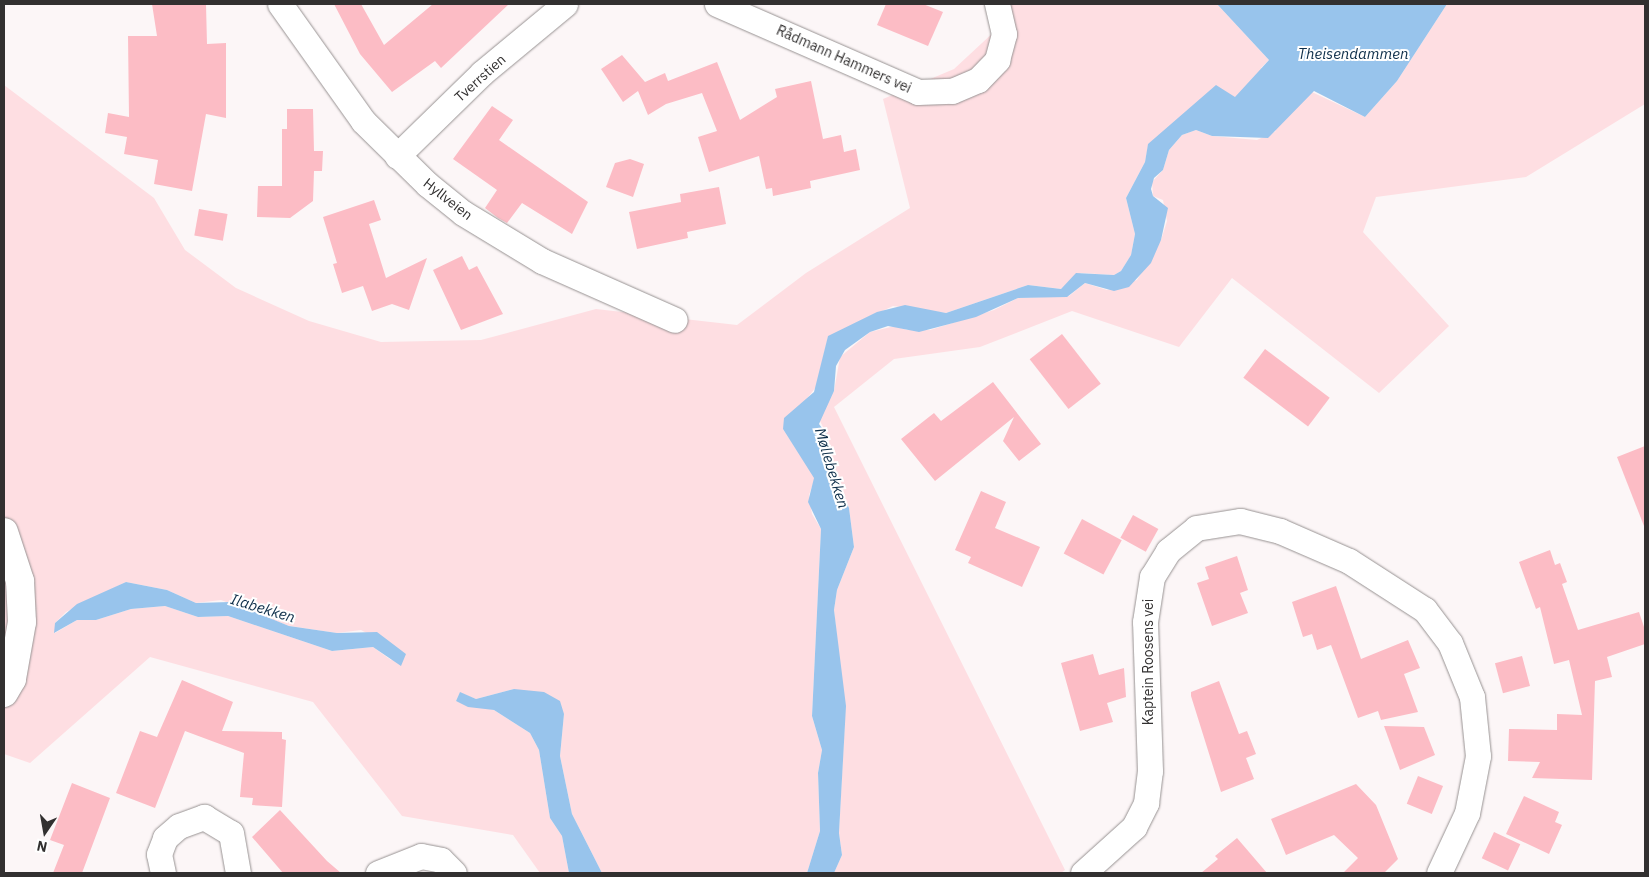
<!DOCTYPE html>
<meta charset="utf-8">
<style>
body{margin:0}
#map{position:relative;width:1649px;height:877px;overflow:hidden;background:#fcf6f7;font-family:"IBM Plex Sans",sans-serif}
div>[style]{position:absolute}
.green>*{inset:0;background:#fedee2}
.water>*{inset:0;background:#98c4ec}
.building>*{inset:0;background:#fcbcc5;transform-origin:0 0}
.roads{filter:drop-shadow(0 0 1px #979292) drop-shadow(0 0 1px #979292)}
.street>*{height:25px;margin:-12.5px;padding:0 12.5px;transform-origin:12.5px;border-radius:12.5px;background:#fff}
.secondary>*{height:28px;margin:-14px;padding:0 14px;transform-origin:14px;border-radius:14px;background:#fff}
span{translate:-50% -50%;white-space:nowrap;text-align:center;line-height:1.15;-webkit-text-stroke:4px #fff;paint-order:stroke}
.street-label{font-size:14px;color:#323030}
.water-label{font-size:15px;color:#0d2e49;font-style:italic}
.frame{position:absolute;inset:0;border:5px solid #323030;pointer-events:none}
.north{position:absolute;left:20px;top:807px;width:50px;height:50px;-webkit-text-stroke:4px #fff;paint-order:stroke;rotate:192deg;font-size:14px;font-weight:700;line-height:20px;text-align:center;color:#323030}
.north::after{content:'';display:block;margin:auto;width:18px;height:22px;background:#323030;clip-path:polygon(50% 0,100% 100%,50% 72%,0 100%)}
</style>
<div id="map">
<div class="green">
<div style="clip-path:polygon(evenodd,1004px 4px,1217px 4px,1269px 60px,1261px 68px,1365px 117px,1397px 81px,1447px 4px,1645px 4px,1645px 104px,1526px 177px,1376px 197px,1363px 232px,1449px 326px,1379px 393px,1232px 278px,1179px 347px,1072px 311px,980px 347px,894px 359px,834px 407px,1065px 870px,1061px 873px,834px 873px,842px 855px,839px 833px,845px 718px,834px 610px,837px 590px,854px 547px,849px 508px,828px 462px,829px 439px,819px 419px,834px 391px,840px 357px,870px 332px,895px 326px,907px 330px,930px 330px,994px 310px,1018px 298px,1069px 296px,1085px 283px,1107px 290px,1137px 280px,1161px 240px,1167px 221px,1163px 200px,1153px 196px,1152px 182px,1163px 170px,1169px 150px,1182px 135px,1196px 130px,1212px 136px,1257px 140px,1276px 131px,1216px 86px,1148px 146px,1145px 162px,1126px 198px,1135px 234px,1131px 255px,1121px 271px,1114px 275px,1081px 273px,1061px 289px,1028px 285px,946px 313px,893px 306px,828px 337px,816px 387px,783px 429px,815px 478px,809px 495px,812px 514px,821px 529px,812px 716px,822px 750px,818px 773px,820px 831px,807px 873px,602px 873px,572px 814px,560px 756px,564px 714px,514px 689px,476px 699px,460px 693px,456px 701px,494px 710px,530px 733px,539px 750px,550px 818px,562px 836px,569px 873px,540px 873px,513px 835px,402px 816px,313px 702px,150px 657px,30px 763px,4px 754px,4px 85px,154px 198px,185px 250px,236px 288px,309px 321px,381px 342px,481px 340px,596px 309px,737px 325px,806px 273px,910px 208px,883px 99px,954px 69px,996px 30px,1004px 4px,126px 582px,167px 590px,196px 603px,221px 600px,289px 626px,337px 633px,361px 630px,406px 654px,391px 660px,373px 647px,332px 651px,228px 616px,198px 617px,165px 606px,131px 609px,96px 620px,77px 620px,55px 633px,55px 623px,66px 612px,126px 582px)"></div>
</div>
<div class="water">
<div style="clip-path:polygon(1217px 4px,1447px 4px,1397px 81px,1365px 117px,1314px 91px,1268px 138px,1212px 136px,1196px 130px,1182px 135px,1169px 150px,1163px 170px,1154px 178px,1151px 189px,1153px 196px,1168px 208px,1161px 240px,1151px 263px,1129px 287px,1114px 291px,1085px 283px,1067px 297px,1018px 298px,976px 317px,919px 332px,888px 326px,870px 332px,845px 350px,836px 366px,834px 391px,819px 424px,828px 436px,828px 462px,849px 508px,854px 547px,837px 590px,834px 610px,846px 706px,839px 833px,842px 855px,834px 873px,807px 873px,820px 831px,818px 773px,822px 750px,812px 716px,821px 529px,808px 502px,814px 478px,783px 429px,784px 418px,814px 392px,828px 336px,877px 312px,905px 305px,946px 313px,1028px 285px,1061px 289px,1076px 273px,1114px 275px,1121px 271px,1131px 255px,1135px 234px,1126px 198px,1145px 162px,1148px 144px,1216px 85px,1235px 97px,1269px 60px)"></div>
<div style="clip-path:polygon(126px 582px,167px 590px,196px 603px,230px 602px,289px 626px,337px 633px,377px 632px,406px 654px,401px 666px,373px 647px,332px 651px,228px 616px,198px 617px,165px 606px,131px 609px,96px 620px,77px 620px,54px 633px,55px 623px,77px 604px)"></div>
<div style="clip-path:polygon(514px 689px,544px 692px,560px 701px,564px 714px,560px 756px,572px 814px,602px 873px,569px 873px,562px 836px,550px 818px,539px 750px,530px 733px,494px 710px,468px 707px,456px 701px,460px 692px,476px 699px)"></div>
</div>
<div class="building">
<div style="clip-path:polygon(152px 4px,206px 4px,207px 44px,226px 43px,226px 118px,206px 114px,192px 191px,154px 184px,158px 160px,124px 154px,127px 137px,105px 133px,108px 113px,129px 117px,128px 36px,157px 36px)"></div>
<div style="clip-path:polygon(334px 4px,361px 4px,384px 45px,433px 4px,509px 4px,441px 68px,435px 61px,392px 92px,360px 54px)"></div>
<div style="clip-path:polygon(886px 4px,923px 4px,943px 12px,928px 46px,877px 25px)"></div>
<div style="clip-path:polygon(622px 55px,645px 82px,665px 73px,668px 81px,717px 62px,740px 120px,777px 97px,775px 89px,811px 81px,823px 139px,841px 135px,844px 152px,856px 149px,860px 170px,810px 181px,811px 188px,773px 196px,772px 188px,766px 189px,759px 156px,709px 172px,698px 137px,717px 131px,702px 93px,666px 104px,648px 115px,638px 91px,623px 102px,601px 69px)"></div>
<div style="clip-path:polygon(492px 106px,513px 120px,499px 140px,588px 202px,572px 234px,522px 203px,507px 223px,498px 218px,485px 208px,497px 190px,453px 159px)"></div>
<div style="clip-path:polygon(287px 109px,313px 109px,314px 151px,323px 151px,322px 171px,314px 171px,313px 201px,290px 218px,257px 217px,258px 186px,282px 186px,282px 129px,287px 129px)"></div>
<div style="clip-path:polygon(630px 159px,644px 164px,633px 197px,606px 187px,615px 163px)"></div>
<div style="clip-path:polygon(719px 187px,726px 224px,687px 232px,688px 238px,637px 249px,629px 212px,681px 202px,680px 194px)"></div>
<div style="clip-path:polygon(374px 200px,381px 220px,369px 224px,386px 278px,427px 258px,409px 310px,392px 304px,372px 311px,363px 286px,342px 293px,333px 264px,337px 263px,323px 217px)"></div>
<div style="left:199px;top:209px;width:29px;height:27px;rotate:10deg"></div>
<div style="clip-path:polygon(462px 256px,469px 270px,477px 266px,503px 314px,461px 330px,433px 270px)"></div>
<div style="left:1062px;top:334px;width:63px;height:41px;rotate:52deg"></div>
<div style="left:1265px;top:349px;width:81px;height:36px;rotate:37deg"></div>
<div style="clip-path:polygon(993px 382px,1041px 444px,1019px 461px,1003px 441px,1014px 417px,935px 481px,901px 439px,934px 413px,941px 421px)"></div>
<div style="clip-path:polygon(1645px 446px,1645px 526px,1644px 526px,1617px 457px)"></div>
<div style="clip-path:polygon(981px 491px,1006px 502px,995px 528px,1040px 547px,1022px 587px,968px 563px,971px 557px,955px 550px)"></div>
<div style="left:1133px;top:515px;width:29px;height:26px;rotate:29deg"></div>
<div style="left:1082px;top:519px;width:45px;height:39px;rotate:28deg"></div>
<div style="clip-path:polygon(1550px 550px,1555px 565px,1560px 563px,1567px 582px,1562px 584px,1578px 630px,1639px 612px,1645px 630px,1645px 644px,1607px 657px,1612px 677px,1595px 681px,1592px 780px,1532px 778px,1540px 762px,1508px 761px,1509px 729px,1557px 730px,1557px 714px,1582px 715px,1569px 660px,1554px 664px,1540px 607px,1536px 609px,1519px 562px)"></div>
<div style="clip-path:polygon(1237px 556px,1248px 590px,1240px 593px,1248px 613px,1212px 626px,1197px 583px,1209px 579px,1205px 567px)"></div>
<div style="clip-path:polygon(1336px 586px,1361px 659px,1408px 640px,1420px 668px,1404px 674px,1418px 712px,1381px 720px,1378px 711px,1358px 718px,1331px 645px,1317px 650px,1312px 634px,1303px 637px,1292px 602px)"></div>
<div style="clip-path:polygon(1093px 654px,1099px 675px,1124px 668px,1126px 697px,1107px 703px,1113px 722px,1080px 731px,1061px 663px)"></div>
<div style="left:1522px;top:656px;width:31px;height:28px;rotate:75deg"></div>
<div style="clip-path:polygon(182px 680px,233px 702px,222px 731px,282px 732px,282px 739px,286px 740px,282px 807px,252px 805px,253px 798px,240px 797px,244px 753px,185px 731px,155px 808px,116px 793px,140px 731px,157px 737px)"></div>
<div style="clip-path:polygon(1219px 681px,1239px 734px,1247px 731px,1256px 754px,1246px 758px,1254px 779px,1221px 792px,1191px 696px,1191px 692px)"></div>
<div style="clip-path:polygon(1384px 726px,1424px 727px,1435px 755px,1400px 770px)"></div>
<div style="left:1418px;top:776px;width:27px;height:30px;rotate:22deg"></div>
<div style="clip-path:polygon(72px 783px,110px 798px,82px 873px,53px 873px,64px 845px,50px 840px)"></div>
<div style="clip-path:polygon(1356px 784px,1376px 805px,1398px 859px,1384px 873px,1343px 873px,1358px 858px,1334px 835px,1286px 855px,1271px 819px)"></div>
<div style="clip-path:polygon(1524px 796px,1559px 812px,1555px 822px,1562px 825px,1549px 854px,1506px 834px)"></div>
<div style="clip-path:polygon(280px 810px,327px 861px,341px 873px,283px 873px,252px 837px)"></div>
<div style="left:1494px;top:832px;width:29px;height:29px;rotate:25deg"></div>
<div style="clip-path:polygon(1237px 838px,1267px 873px,1201px 873px,1218px 859px,1215px 856px)"></div>
</div>
<div class="roads">
<div class="street">
<div style="left:280px;top:4px;width:143px;rotate:54.6deg"></div>
<div style="left:363px;top:121px;width:90px;rotate:44.5deg"></div>
<div style="left:427px;top:184px;width:46px;rotate:38.9deg"></div>
<div style="left:463px;top:213px;width:92px;rotate:31.3deg"></div>
<div style="left:542px;top:261px;width:145px;rotate:23.9deg"></div>
<div style="left:717px;top:4px;width:219px;rotate:23.6deg"></div>
<div style="left:918px;top:92px;width:34px;rotate:-2deg"></div>
<div style="left:952px;top:91px;width:28px;rotate:-23deg"></div>
<div style="left:978px;top:80px;width:28px;rotate:-46deg"></div>
<div style="left:997px;top:60px;width:27px;rotate:-75deg"></div>
<div style="left:1004px;top:34px;width:31px;rotate:-103deg"></div>
<div style="left:397px;top:156px;width:119px;rotate:-44.3deg"></div>
<div style="left:482px;top:73px;width:108px;rotate:-39.7deg"></div>
<div style="left:163px;top:873px;width:19px;rotate:-102deg"></div>
<div style="left:159px;top:854px;width:17px;rotate:-69deg"></div>
<div style="left:165px;top:838px;width:18px;rotate:-41deg"></div>
<div style="left:179px;top:826px;width:27px;rotate:-20deg"></div>
<div style="left:204px;top:817px;width:31px;rotate:31deg"></div>
<div style="left:231px;top:833px;width:41px;rotate:80.1deg"></div>
<div style="left:378px;top:873px;width:46px;rotate:-21.6deg"></div>
<div style="left:421px;top:856px;width:20px;rotate:11deg"></div>
<div style="left:441px;top:860px;width:18px;rotate:45deg"></div>
<div style="left:1083px;top:873px;width:69px;rotate:-42deg"></div>
<div style="left:1134px;top:827px;width:27px;rotate:-63deg"></div>
<div style="left:1146px;top:803px;width:32px;rotate:-83deg"></div>
<div style="left:1150px;top:771px;width:149px;rotate:-91.9deg"></div>
<div style="left:1145px;top:622px;width:46px;rotate:-81.2deg"></div>
<div style="left:1152px;top:577px;width:31px;rotate:-58deg"></div>
<div style="left:1168px;top:551px;width:36px;rotate:-39deg"></div>
<div style="left:1196px;top:528px;width:45px;rotate:-9deg"></div>
<div style="left:1240px;top:521px;width:41px;rotate:14deg"></div>
<div style="left:1280px;top:531px;width:75px;rotate:23.5deg"></div>
<div style="left:1349px;top:561px;width:90px;rotate:32.8deg"></div>
<div style="left:1425px;top:610px;width:41px;rotate:52.9deg"></div>
<div style="left:1450px;top:643px;width:58px;rotate:67.8deg"></div>
<div style="left:1472px;top:697px;width:59px;rotate:84.2deg"></div>
<div style="left:1478px;top:756px;width:58px;rotate:100.9deg"></div>
<div style="left:1467px;top:813px;width:66px;rotate:115deg"></div>
</div>
<div class="secondary">
<div style="left:4px;top:532px;width:52px;rotate:71.9deg"></div>
<div style="left:20px;top:581px;width:41px;rotate:87.2deg"></div>
<div style="left:22px;top:622px;width:58px;rotate:100deg"></div>
<div style="left:12px;top:679px;width:16px;rotate:120deg"></div>
</div>
</div>
<div class="street-label">
<span style="left:844px;top:59px;rotate:24deg">Rådmann Hammers vei</span>
<span style="left:480px;top:78px;rotate:-42deg">Tverrstien</span>
<span style="left:448px;top:199px;rotate:38deg">Hyllveien</span>
<span style="left:1148px;top:662px;rotate:-90deg">Kaptein Roosens vei</span>
</div>
<div class="water-label">
<span style="left:1353px;top:54px">Theisendammen</span>
<span style="left:832px;top:468px;rotate:73deg">Møllebekken</span>
<span style="left:263px;top:608px;rotate:17deg">Ilabekken</span>
</div>
<div class="frame"></div>
<div class="north">N</div>
</div>
